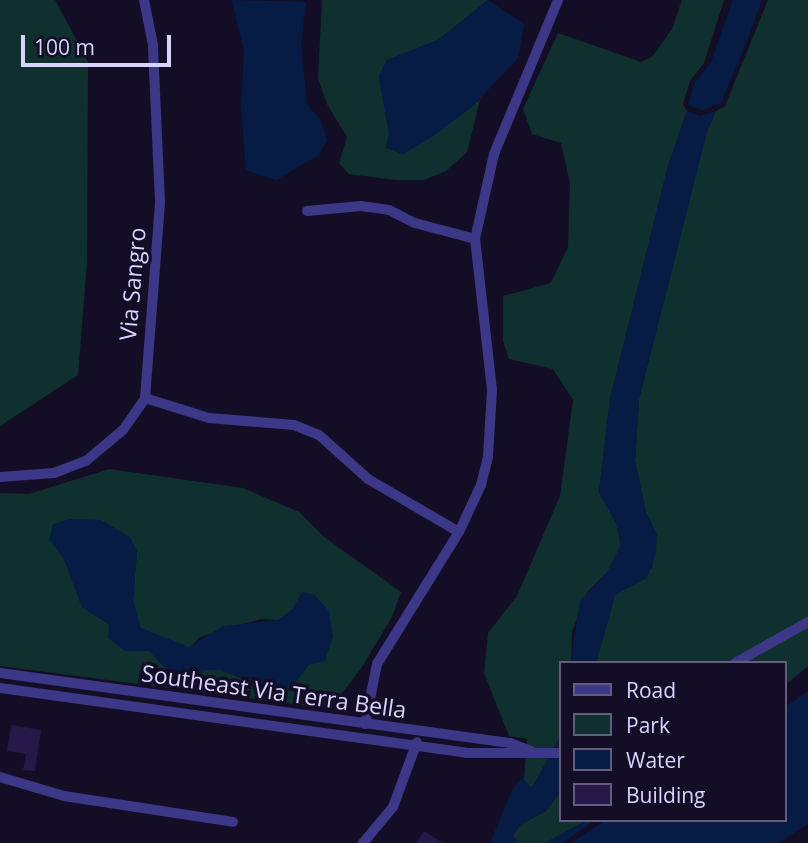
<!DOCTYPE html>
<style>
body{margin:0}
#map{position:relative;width:808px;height:843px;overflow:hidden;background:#130e26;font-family:"Open Sans",sans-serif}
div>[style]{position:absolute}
.green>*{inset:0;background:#103030}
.water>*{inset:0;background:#071c45}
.building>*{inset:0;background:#241948}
.minor>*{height:10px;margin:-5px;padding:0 5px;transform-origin:5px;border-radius:5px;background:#3c3787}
span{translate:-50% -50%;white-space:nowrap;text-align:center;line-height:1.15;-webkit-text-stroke:7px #130e26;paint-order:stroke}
.street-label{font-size:23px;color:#d9d3ff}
.legend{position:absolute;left:559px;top:661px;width:228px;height:161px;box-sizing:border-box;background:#130e26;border:2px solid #625d7d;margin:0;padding:9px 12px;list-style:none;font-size:21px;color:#d9d3ff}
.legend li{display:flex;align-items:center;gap:14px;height:35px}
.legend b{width:35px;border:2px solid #625d7d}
.scale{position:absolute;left:21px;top:35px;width:150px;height:32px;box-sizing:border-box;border:4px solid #d9d3ff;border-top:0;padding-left:9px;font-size:21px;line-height:24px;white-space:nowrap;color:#d9d3ff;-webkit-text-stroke:5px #130e26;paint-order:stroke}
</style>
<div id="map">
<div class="green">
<div style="clip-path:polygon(0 0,55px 0,88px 61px,87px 262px,78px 375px,0 426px)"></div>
<div style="clip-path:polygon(322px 0,488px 0,438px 40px,387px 60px,379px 76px,389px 134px,386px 148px,403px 154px,480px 100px,467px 152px,446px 171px,424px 180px,396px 180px,349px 174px,339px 163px,347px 137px,327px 104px,318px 78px)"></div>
<div style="clip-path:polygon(682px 0,724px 0,704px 63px,690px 81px,683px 104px,687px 111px,668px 166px,610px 399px,599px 492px,616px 523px,621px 545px,608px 571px,587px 592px,572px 632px,571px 663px,561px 663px,561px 735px,532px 788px,524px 780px,527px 739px,509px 736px,484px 673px,488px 633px,517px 596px,560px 496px,573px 400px,553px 369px,509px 359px,503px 341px,503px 296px,551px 283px,568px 247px,570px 183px,561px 143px,532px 134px,523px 109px,558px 33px,641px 62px,652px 57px,672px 29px)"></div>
<div style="clip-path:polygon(768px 0,808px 0,808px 666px,785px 685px,785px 663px,596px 663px,615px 595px,652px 568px,657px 535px,646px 512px,635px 461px,639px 399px,707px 131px,716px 111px,725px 106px)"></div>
<div style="clip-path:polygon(evenodd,109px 469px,243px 488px,299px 512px,324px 537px,401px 592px,392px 617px,362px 667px,330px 709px,0 666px,0 493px,29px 494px,109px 469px,137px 551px,133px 600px,140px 628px,189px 648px,200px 637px,261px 619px,278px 620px,292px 610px,309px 665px,286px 693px,261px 695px,254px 684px,222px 670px,205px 670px,181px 685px,149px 650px,82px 607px,64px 559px,137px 551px)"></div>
<div style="clip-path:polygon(561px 791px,561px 820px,587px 820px,545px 843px,519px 843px,513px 836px,520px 825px,546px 811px)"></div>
</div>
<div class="water">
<div style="clip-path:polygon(232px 0,306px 2px,301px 43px,307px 104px,321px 121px,327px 140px,319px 155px,276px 180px,246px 170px,241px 108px,244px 52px)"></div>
<div style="clip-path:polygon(488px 0,524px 24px,518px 58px,472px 107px,432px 137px,403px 154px,386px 148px,389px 134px,379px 76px,387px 60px,438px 40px)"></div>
<div style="clip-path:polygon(733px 0,762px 0,745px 46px,721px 103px,702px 110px,688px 105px,694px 84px,711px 62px)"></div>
<div style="clip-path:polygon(687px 111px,700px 116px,716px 111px,707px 131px,639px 399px,635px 461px,646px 512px,657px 535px,656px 553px,647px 578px,615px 595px,596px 663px,571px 663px,580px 601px,608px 571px,621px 545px,616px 523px,599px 492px,610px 399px,668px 166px)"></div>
<div style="clip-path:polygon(70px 519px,101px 520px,130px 537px,137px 551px,133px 600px,141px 628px,189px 647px,223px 626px,278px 620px,292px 610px,302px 592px,315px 595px,329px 611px,333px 637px,325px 661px,309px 665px,286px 693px,273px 699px,261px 695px,254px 684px,222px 670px,205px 670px,181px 685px,149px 651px,125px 651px,108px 638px,109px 624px,82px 607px,64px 559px,49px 540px,53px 524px)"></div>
<div style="clip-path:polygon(808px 691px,808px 824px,778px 843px,571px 843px,606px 820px,785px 820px,785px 707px)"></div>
<div style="clip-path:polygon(561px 735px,561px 791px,546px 811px,520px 825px,513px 836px,519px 843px,490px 843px,513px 788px,522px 778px,532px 788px)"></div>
<div style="clip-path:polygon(587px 820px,595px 820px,562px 843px,545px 843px)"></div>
</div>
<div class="building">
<div style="clip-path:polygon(11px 725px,41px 730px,35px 771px,23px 770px,26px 754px,7px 751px)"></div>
<div style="clip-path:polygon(424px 831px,443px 843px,416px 843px)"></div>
</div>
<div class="minor">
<div style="left:307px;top:211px;width:54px;rotate:-5.3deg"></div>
<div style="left:361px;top:206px;width:28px;rotate:8deg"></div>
<div style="left:389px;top:210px;width:29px;rotate:27deg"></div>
<div style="left:415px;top:223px;width:62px;rotate:14.9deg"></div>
<div style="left:145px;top:398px;width:67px;rotate:17.4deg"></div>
<div style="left:209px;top:418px;width:85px;rotate:4.7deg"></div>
<div style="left:294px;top:425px;width:27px;rotate:22deg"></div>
<div style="left:319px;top:435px;width:66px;rotate:41.9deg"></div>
<div style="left:368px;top:479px;width:105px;rotate:30.2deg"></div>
<div style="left:0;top:477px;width:54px;rotate:-4.2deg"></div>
<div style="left:54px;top:473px;width:34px;rotate:-21deg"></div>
<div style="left:86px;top:461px;width:48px;rotate:-40deg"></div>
<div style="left:123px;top:430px;width:39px;rotate:-55deg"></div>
<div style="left:145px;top:398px;width:197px;rotate:-85.6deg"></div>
<div style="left:160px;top:202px;width:157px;rotate:-92.6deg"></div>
<div style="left:153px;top:45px;width:46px;rotate:-101.3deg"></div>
<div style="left:735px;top:663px;width:84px;rotate:-29.3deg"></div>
<div style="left:0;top:673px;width:515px;rotate:7.82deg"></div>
<div style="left:510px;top:743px;width:22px;rotate:21deg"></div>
<div style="left:0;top:688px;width:471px;rotate:7.9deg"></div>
<div style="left:466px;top:753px;width:95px"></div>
<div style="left:365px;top:724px;width:61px;rotate:-78.7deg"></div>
<div style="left:377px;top:664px;width:155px;rotate:-58.2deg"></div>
<div style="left:459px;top:532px;width:52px;rotate:-64.9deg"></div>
<div style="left:481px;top:485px;width:29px;rotate:-76deg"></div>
<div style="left:488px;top:457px;width:67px;rotate:-86.6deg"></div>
<div style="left:492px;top:390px;width:152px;rotate:-96.4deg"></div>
<div style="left:475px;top:239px;width:87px;rotate:-77.4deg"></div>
<div style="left:494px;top:154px;width:167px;rotate:-67.4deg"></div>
<div style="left:0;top:777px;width:67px;rotate:16.5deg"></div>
<div style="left:64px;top:796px;width:171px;rotate:8.7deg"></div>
<div style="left:363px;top:843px;width:47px;rotate:-50.2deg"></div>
<div style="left:393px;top:807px;width:69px;rotate:-69.7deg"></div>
</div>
<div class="street-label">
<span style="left:132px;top:284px;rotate:-85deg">Via Sangro</span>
<span style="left:274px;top:691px;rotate:8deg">Southeast Via Terra Bella</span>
</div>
<ul class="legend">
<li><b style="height:9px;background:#3c3787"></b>Road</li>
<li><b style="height:19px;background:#103030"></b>Park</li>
<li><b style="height:19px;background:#071c45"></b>Water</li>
<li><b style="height:19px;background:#241948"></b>Building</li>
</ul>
<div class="scale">100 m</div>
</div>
